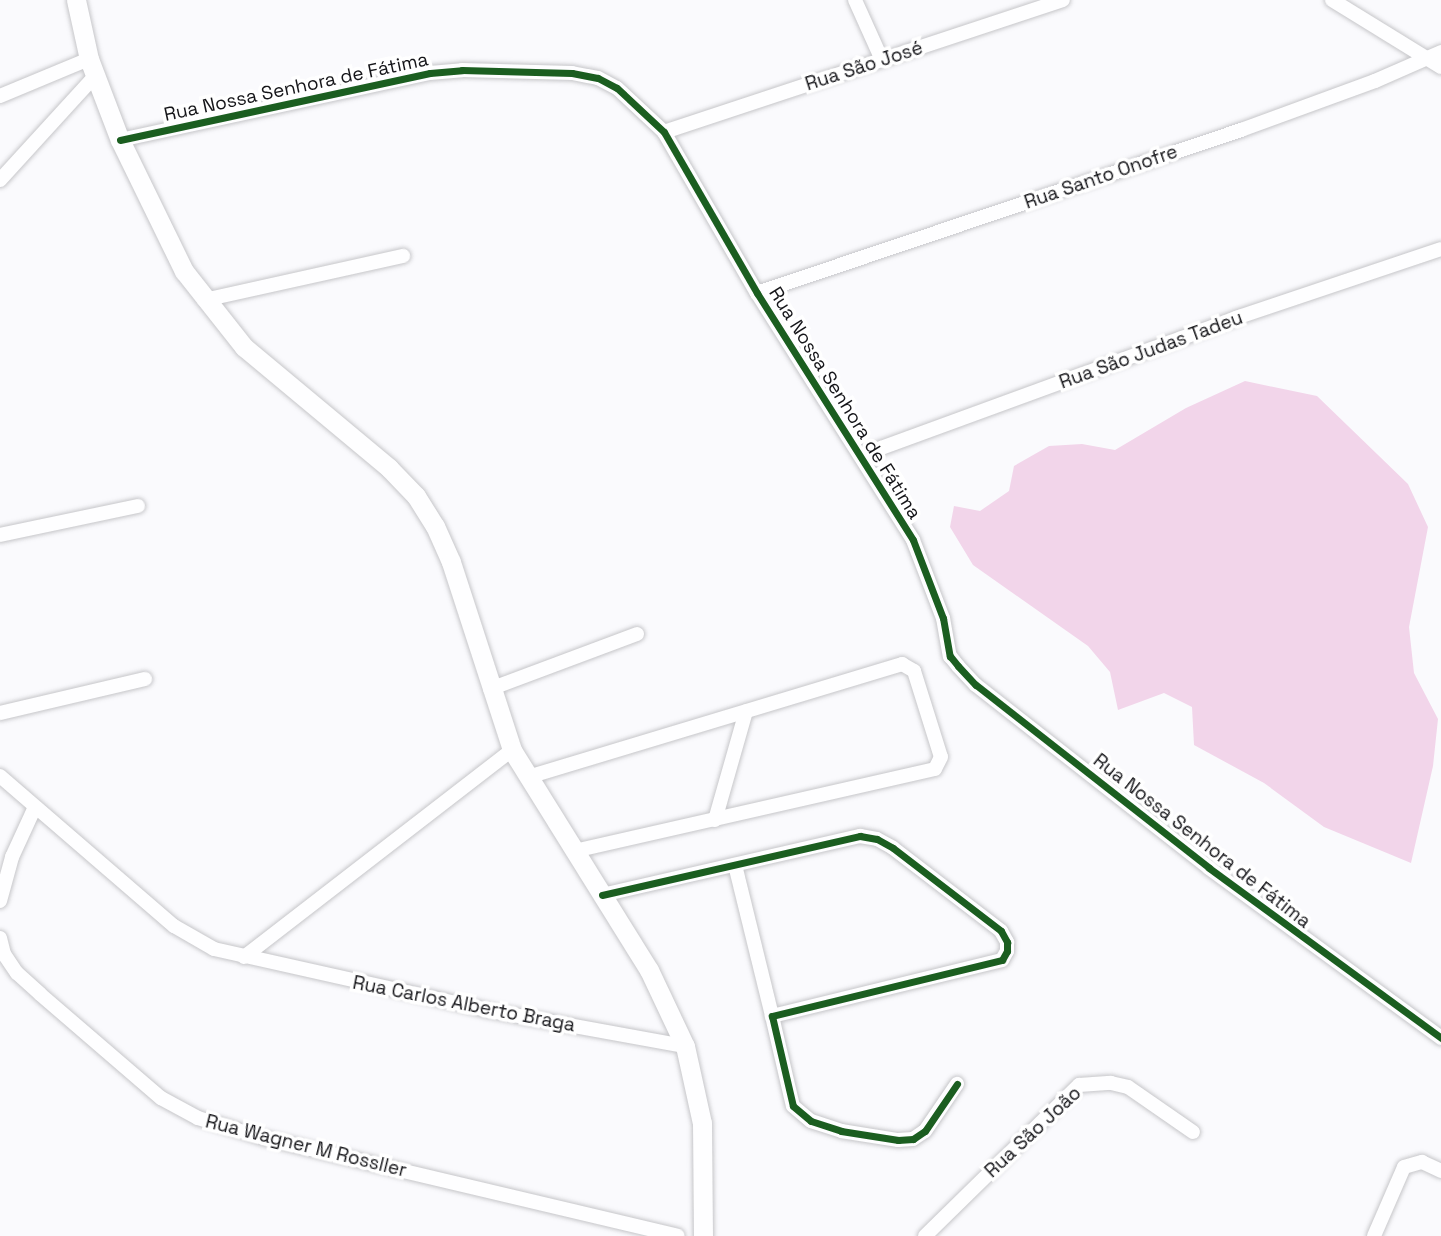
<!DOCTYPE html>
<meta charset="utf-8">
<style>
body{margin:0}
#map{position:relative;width:1441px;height:1236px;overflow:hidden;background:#fafafd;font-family:"Space Grotesk",sans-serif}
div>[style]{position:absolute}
.forest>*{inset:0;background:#f2d5ea}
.roads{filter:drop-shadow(0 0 2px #c6c6c9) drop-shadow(0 0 2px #c6c6c9)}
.minor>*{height:14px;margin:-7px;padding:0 7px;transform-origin:7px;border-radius:7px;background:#fefeff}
.secondary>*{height:19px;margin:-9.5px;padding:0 9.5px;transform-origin:9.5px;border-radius:9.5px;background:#fefeff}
.cycleway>*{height:7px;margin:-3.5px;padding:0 3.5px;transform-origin:3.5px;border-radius:3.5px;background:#1b5e20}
span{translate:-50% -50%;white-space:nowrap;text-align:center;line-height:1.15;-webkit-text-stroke:7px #fff;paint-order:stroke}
.street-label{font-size:19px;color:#151519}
</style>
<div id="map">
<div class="forest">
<div style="clip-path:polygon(1245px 381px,1317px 396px,1408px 484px,1428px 527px,1409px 627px,1414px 673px,1438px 719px,1433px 766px,1411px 863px,1324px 827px,1264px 783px,1194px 745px,1192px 707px,1164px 693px,1118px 710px,1110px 672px,1088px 646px,973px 565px,950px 527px,954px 506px,980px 511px,1009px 491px,1014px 466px,1049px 446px,1082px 444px,1115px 450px,1186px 408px)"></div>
</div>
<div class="roads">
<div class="minor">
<div style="left:855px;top:0;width:66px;rotate:65.8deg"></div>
<div style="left:1332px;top:0;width:128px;rotate:31.6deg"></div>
<div style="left:0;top:96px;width:96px;rotate:-22.6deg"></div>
<div style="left:664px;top:132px;width:420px;rotate:-18.3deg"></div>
<div style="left:120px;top:140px;width:317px;rotate:-12.2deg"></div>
<div style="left:430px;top:73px;width:32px;rotate:-5deg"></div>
<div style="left:462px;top:70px;width:110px;rotate:1.6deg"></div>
<div style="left:572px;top:73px;width:26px;rotate:11deg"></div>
<div style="left:598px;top:78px;width:21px;rotate:28deg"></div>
<div style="left:617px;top:88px;width:64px;rotate:43.1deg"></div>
<div style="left:664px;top:132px;width:186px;rotate:60deg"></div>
<div style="left:757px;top:293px;width:292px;rotate:57.7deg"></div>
<div style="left:913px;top:540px;width:84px;rotate:69deg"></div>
<div style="left:943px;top:618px;width:39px;rotate:80deg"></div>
<div style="left:950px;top:656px;width:13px;rotate:51deg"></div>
<div style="left:958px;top:666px;width:26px;rotate:47deg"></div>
<div style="left:976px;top:685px;width:296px;rotate:38.1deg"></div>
<div style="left:1209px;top:868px;width:288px;rotate:36.2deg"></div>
<div style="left:0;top:180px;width:141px;rotate:-47.6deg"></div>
<div style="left:757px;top:293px;width:511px;rotate:-18.61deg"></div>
<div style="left:1241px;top:130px;width:143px;rotate:-20.1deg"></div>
<div style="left:1375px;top:81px;width:72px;rotate:-23.7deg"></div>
<div style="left:204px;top:300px;width:204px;rotate:-12.5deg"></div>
<div style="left:862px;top:455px;width:398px;rotate:-20.1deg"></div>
<div style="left:1236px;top:318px;width:216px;rotate:-18.6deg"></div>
<div style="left:0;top:535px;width:141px;rotate:-11.9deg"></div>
<div style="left:490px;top:689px;width:157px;rotate:-20.5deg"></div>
<div style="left:0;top:713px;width:149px;rotate:-13.2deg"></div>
<div style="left:0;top:776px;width:230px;rotate:40.8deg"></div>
<div style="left:174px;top:926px;width:46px;rotate:29.9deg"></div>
<div style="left:214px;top:949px;width:279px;rotate:12.6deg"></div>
<div style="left:486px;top:1010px;width:202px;rotate:10.3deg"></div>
<div style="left:528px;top:777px;width:391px;rotate:-16.8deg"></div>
<div style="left:902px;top:664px;width:14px;rotate:30deg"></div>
<div style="left:914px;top:671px;width:90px;rotate:72.6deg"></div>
<div style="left:941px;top:757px;width:13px;rotate:117deg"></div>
<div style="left:935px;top:769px;width:370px;rotate:167.2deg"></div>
<div style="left:715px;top:820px;width:113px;rotate:-74.1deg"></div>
<div style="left:735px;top:865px;width:155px;rotate:76.2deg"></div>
<div style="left:602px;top:895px;width:265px;rotate:-12.9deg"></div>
<div style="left:860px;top:836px;width:17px;rotate:10deg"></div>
<div style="left:877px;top:839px;width:18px;rotate:29deg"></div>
<div style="left:893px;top:848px;width:136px;rotate:37.5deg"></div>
<div style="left:1001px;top:931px;width:13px;rotate:61deg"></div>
<div style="left:1007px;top:942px;width:9px;rotate:90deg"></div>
<div style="left:1007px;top:951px;width:10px;rotate:119deg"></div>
<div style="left:1002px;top:960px;width:237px;rotate:166.3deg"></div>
<div style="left:772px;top:1016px;width:92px;rotate:76.9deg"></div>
<div style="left:793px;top:1106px;width:23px;rotate:40deg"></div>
<div style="left:811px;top:1121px;width:32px;rotate:18deg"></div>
<div style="left:841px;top:1131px;width:58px;rotate:9deg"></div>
<div style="left:898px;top:1140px;width:15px;rotate:-4deg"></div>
<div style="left:913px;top:1139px;width:14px;rotate:-34deg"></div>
<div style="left:925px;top:1131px;width:57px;rotate:-55.8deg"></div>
<div style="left:0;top:901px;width:46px;rotate:-74.7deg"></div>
<div style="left:12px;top:857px;width:55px;rotate:-65.3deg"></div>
<div style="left:0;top:938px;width:16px;rotate:76deg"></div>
<div style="left:4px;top:954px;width:23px;rotate:56deg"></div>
<div style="left:17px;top:973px;width:31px;rotate:42deg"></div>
<div style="left:40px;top:994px;width:160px;rotate:40.7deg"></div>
<div style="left:161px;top:1098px;width:42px;rotate:28.4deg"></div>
<div style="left:198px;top:1118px;width:69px;rotate:16.9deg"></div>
<div style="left:264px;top:1138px;width:425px;rotate:13.3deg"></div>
<div style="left:244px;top:957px;width:339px;rotate:-37.7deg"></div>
<div style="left:925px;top:1236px;width:216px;rotate:-44.4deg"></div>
<div style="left:1079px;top:1085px;width:32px;rotate:-4deg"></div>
<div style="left:1111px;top:1083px;width:17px;rotate:13deg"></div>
<div style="left:1128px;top:1087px;width:79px;rotate:34.7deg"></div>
<div style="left:1374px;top:1236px;width:75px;rotate:-66.5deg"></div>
<div style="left:1404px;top:1167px;width:19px;rotate:-16deg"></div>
<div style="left:1422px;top:1162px;width:21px;rotate:25deg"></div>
</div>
<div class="secondary">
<div style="left:76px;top:0;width:60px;rotate:77.6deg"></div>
<div style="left:89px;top:59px;width:87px;rotate:69.1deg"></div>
<div style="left:120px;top:140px;width:146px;rotate:64deg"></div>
<div style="left:184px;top:271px;width:97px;rotate:51.7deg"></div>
<div style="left:244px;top:347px;width:189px;rotate:39.8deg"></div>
<div style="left:389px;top:468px;width:39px;rotate:46deg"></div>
<div style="left:416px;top:496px;width:36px;rotate:58deg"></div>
<div style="left:435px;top:526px;width:39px;rotate:66deg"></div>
<div style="left:451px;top:562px;width:198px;rotate:72deg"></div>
<div style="left:512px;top:750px;width:259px;rotate:58.1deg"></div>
<div style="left:649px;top:970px;width:84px;rotate:64.7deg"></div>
<div style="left:685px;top:1046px;width:79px;rotate:77.6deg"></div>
<div style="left:702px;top:1123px;width:113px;rotate:89.5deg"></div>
</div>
</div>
<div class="cycleway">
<div style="left:120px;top:140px;width:317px;rotate:-12.2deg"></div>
<div style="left:430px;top:73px;width:32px;rotate:-5deg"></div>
<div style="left:462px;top:70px;width:110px;rotate:1.6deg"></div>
<div style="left:572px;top:73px;width:26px;rotate:11deg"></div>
<div style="left:598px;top:78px;width:21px;rotate:28deg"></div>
<div style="left:617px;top:88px;width:64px;rotate:43.1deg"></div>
<div style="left:664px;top:132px;width:186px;rotate:60deg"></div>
<div style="left:757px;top:293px;width:292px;rotate:57.7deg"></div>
<div style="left:913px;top:540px;width:84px;rotate:69deg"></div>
<div style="left:943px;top:618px;width:39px;rotate:80deg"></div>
<div style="left:950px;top:656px;width:13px;rotate:51deg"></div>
<div style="left:958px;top:666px;width:26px;rotate:47deg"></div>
<div style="left:976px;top:685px;width:296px;rotate:38.1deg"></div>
<div style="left:1209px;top:868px;width:288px;rotate:36.2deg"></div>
<div style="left:602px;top:895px;width:265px;rotate:-12.9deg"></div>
<div style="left:860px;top:836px;width:17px;rotate:10deg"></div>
<div style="left:877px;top:839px;width:18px;rotate:29deg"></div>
<div style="left:893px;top:848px;width:136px;rotate:37.5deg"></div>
<div style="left:1001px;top:931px;width:13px;rotate:61deg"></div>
<div style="left:1007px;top:942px;width:9px;rotate:90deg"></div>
<div style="left:1007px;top:951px;width:10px;rotate:119deg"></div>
<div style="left:1002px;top:960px;width:237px;rotate:166.3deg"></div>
<div style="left:772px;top:1016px;width:92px;rotate:76.9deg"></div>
<div style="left:793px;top:1106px;width:23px;rotate:40deg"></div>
<div style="left:811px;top:1121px;width:32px;rotate:18deg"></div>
<div style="left:841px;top:1131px;width:58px;rotate:9deg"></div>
<div style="left:898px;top:1140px;width:15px;rotate:-4deg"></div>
<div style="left:913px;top:1139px;width:14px;rotate:-34deg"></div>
<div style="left:925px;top:1131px;width:57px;rotate:-55.8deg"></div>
</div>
<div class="street-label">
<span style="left:864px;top:66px;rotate:-18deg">Rua São José</span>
<span style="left:296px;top:87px;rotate:-12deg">Rua Nossa Senhora de Fátima</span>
<span style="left:1101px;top:177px;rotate:-19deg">Rua Santo Onofre</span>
<span style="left:1151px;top:350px;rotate:-20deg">Rua São Judas Tadeu</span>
<span style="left:845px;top:403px;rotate:58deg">Rua Nossa Senhora de Fátima</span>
<span style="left:1202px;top:841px;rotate:38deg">Rua Nossa Senhora de Fátima</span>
<span style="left:464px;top:1004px;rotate:11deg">Rua Carlos Alberto Braga</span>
<span style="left:1033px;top:1132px;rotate:-43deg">Rua São João</span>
<span style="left:306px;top:1146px;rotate:14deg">Rua Wagner M Rossller</span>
</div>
</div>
